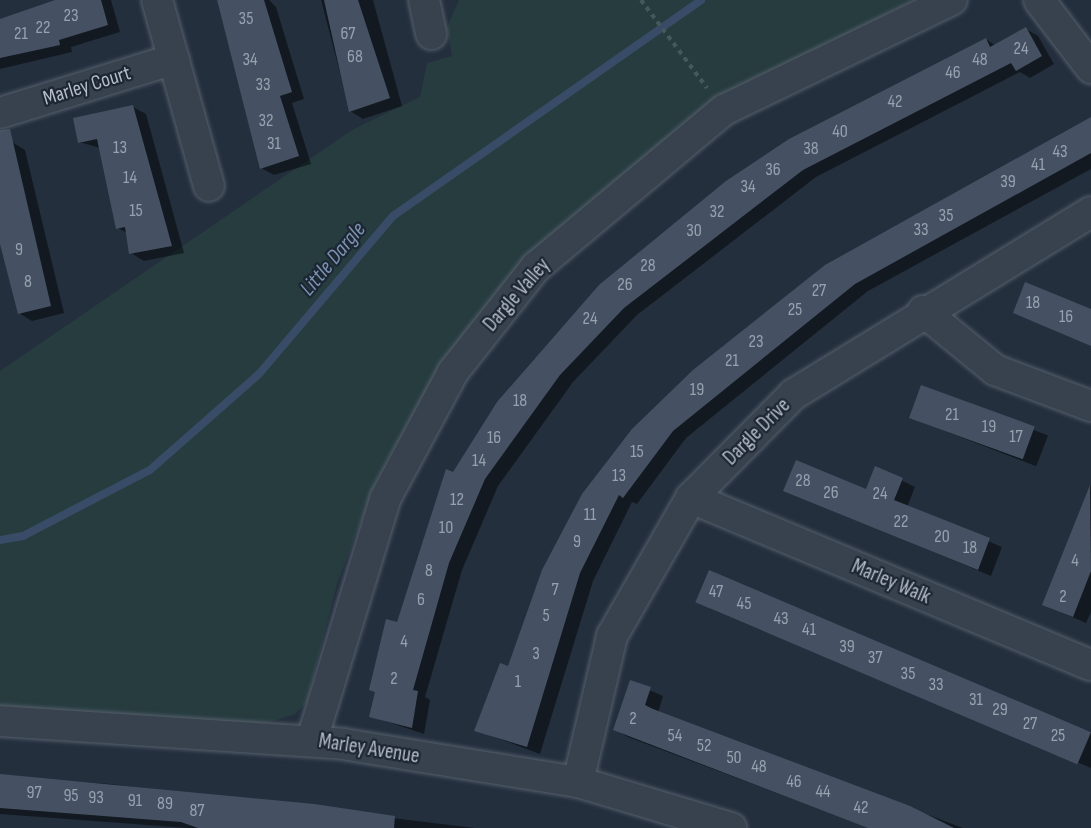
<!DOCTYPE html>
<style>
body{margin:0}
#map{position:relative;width:1091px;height:828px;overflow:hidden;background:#242f3e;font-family:"Sofia Sans Condensed",sans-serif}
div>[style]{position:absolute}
.green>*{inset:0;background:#263c3f}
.shadow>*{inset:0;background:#0007;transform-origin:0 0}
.stream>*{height:8px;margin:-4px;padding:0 4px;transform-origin:4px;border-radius:4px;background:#394c67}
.building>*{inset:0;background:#455162;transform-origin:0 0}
.path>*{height:4px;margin-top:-2px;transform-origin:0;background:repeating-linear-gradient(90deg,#44595c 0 4.5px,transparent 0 9px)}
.roads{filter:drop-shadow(0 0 2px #565f6c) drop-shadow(0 0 2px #565f6c)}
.minor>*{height:30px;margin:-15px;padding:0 15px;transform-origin:15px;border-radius:15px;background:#38414e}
span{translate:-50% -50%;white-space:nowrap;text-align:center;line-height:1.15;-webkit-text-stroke:4.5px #1d2633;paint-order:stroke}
.number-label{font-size:18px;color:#98a1af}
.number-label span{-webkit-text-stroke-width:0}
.street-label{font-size:21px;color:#b4bcc9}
.water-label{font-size:22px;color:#7c92b1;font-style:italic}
</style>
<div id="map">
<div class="green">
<div style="clip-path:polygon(459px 0,913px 0,728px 97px,536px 250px,483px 310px,437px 371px,378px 477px,337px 584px,307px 702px,295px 714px,260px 725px,0 708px,0 371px,352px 130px,420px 97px,427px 63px,452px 56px,447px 27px)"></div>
</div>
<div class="shadow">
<div style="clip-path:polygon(65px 0,111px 0,120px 32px,71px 47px,72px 52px,0 69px,0 20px)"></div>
<div style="clip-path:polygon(217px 0,269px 0,276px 7px,304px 99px,292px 103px,311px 164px,274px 175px,261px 168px)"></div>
<div style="clip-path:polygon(321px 0,373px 0,402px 106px,363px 119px,350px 111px)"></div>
<div style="clip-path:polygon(1026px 29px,1038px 36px,1054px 64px,1030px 78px,1020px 72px,816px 177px,637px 315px,573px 382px,498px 486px,462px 570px,425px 697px,430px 700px,424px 734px,370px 716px,453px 474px,498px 403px,600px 286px,986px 39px,996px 46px)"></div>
<div style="clip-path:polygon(133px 107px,146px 114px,184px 253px,144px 261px,131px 253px,127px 233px,118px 228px,100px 148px,79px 142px)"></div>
<div style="clip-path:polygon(1091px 118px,1091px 169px,868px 291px,686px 438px,637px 504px,632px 502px,593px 581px,540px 754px,476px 730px,633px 430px)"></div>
<div style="clip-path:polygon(12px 142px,25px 150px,64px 313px,32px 321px,19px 313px,0 221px,0 145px)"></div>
<div style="left:922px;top:387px;width:135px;height:33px;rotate:21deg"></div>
<div style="clip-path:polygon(876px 468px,915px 487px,907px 507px,1002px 547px,991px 576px,785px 490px,867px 491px)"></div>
<div style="clip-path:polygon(1091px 485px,1091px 612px,1086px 623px,1044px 605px)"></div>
<div style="clip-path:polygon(698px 601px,1091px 732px,1091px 768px,711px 609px)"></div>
<div style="clip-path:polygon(631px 682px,663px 696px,658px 713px,963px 828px,869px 828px,628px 737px,615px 730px)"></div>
<div style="clip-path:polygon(0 776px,110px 784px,475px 828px,187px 828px,0 814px)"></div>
</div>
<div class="stream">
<div style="left:0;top:540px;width:23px;rotate:-10deg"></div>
<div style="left:23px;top:536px;width:143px;rotate:-27.5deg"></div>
<div style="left:150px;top:470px;width:145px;rotate:-41.4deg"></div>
<div style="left:259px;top:374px;width:207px;rotate:-49.7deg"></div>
<div style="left:393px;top:216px;width:376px;rotate:-35deg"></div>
</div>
<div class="building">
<div style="clip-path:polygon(55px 0,101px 0,108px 25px,59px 40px,60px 45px,0 58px,0 19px)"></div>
<div style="clip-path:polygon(217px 0,264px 0,292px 92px,280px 96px,299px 156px,260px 169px)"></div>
<div style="clip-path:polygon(324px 0,358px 0,390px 98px,349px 112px)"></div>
<div style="clip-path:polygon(1026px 27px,1042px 56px,1016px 71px,1011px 63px,803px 170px,624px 308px,560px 375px,485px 479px,449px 563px,413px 690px,418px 691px,412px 728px,369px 717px,375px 692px,369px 690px,386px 619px,397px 622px,446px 469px,453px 472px,497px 402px,599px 285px,726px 181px,789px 139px,986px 38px,990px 47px)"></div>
<div style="clip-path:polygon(133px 105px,172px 246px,129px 254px,125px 227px,116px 229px,97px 139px,78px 143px,73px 118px)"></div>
<div style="clip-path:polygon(1091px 117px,1091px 153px,855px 284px,673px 431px,623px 498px,619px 495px,580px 573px,527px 747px,474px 731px,500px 663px,508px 666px,542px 570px,582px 494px,632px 429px,693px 370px,825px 265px)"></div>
<div style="clip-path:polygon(10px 129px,51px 306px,18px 314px,0 244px,0 130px)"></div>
<div style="clip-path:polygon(1025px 282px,1091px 309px,1091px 346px,1013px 313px)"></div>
<div style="left:921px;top:385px;width:121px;height:35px;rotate:20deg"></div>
<div style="clip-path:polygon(796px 460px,866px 489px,875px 466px,903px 478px,894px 500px,990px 538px,978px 570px,783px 491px)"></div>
<div style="clip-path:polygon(1090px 485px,1091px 571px,1073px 617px,1042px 605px)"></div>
<div style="left:709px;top:570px;width:415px;height:35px;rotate:23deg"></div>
<div style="clip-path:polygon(630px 680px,651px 687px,645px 705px,653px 709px,910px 806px,954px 828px,868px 828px,613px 730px)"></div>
<div style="clip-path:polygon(0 774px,314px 804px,395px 816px,394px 828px,198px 828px,181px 822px,0 808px)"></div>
</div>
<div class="path">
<div style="left:641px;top:0;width:110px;rotate:53.1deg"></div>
</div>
<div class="roads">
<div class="minor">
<div style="left:157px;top:0;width:193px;rotate:74.4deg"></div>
<div style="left:424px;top:0;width:35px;rotate:78deg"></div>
<div style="left:1039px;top:0;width:86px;rotate:52.6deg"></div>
<div style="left:0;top:113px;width:182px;rotate:-17.2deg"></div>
<div style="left:923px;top:311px;width:93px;rotate:39.3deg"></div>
<div style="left:995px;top:370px;width:103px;rotate:20.6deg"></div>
<div style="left:691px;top:498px;width:433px;rotate:22.7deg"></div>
<div style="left:0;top:721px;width:344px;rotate:3.8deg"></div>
<div style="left:343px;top:744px;width:238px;rotate:9.2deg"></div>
<div style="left:578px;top:782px;width:160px;rotate:16.7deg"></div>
<div style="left:312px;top:740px;width:252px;rotate:-73.1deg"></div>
<div style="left:385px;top:499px;width:144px;rotate:-61.8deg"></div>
<div style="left:453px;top:372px;width:134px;rotate:-51.7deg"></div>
<div style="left:536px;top:267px;width:245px;rotate:-39.9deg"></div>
<div style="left:724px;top:110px;width:253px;rotate:-25.8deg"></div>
<div style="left:578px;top:782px;width:150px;rotate:-76.9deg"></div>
<div style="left:612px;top:636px;width:159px;rotate:-60.2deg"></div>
<div style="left:691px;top:498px;width:146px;rotate:-45.3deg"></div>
<div style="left:794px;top:394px;width:348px;rotate:-31.5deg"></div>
</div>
</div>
<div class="number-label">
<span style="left:71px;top:16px">23</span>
<span style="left:246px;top:19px">35</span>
<span style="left:43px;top:28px">22</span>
<span style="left:21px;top:34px">21</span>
<span style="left:348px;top:34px">67</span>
<span style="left:1021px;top:49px">24</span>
<span style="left:355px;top:57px">68</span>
<span style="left:250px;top:60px">34</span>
<span style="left:980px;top:60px">48</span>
<span style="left:953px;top:73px">46</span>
<span style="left:263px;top:85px">33</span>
<span style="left:895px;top:102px">42</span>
<span style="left:266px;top:121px">32</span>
<span style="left:840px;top:132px">40</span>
<span style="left:274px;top:144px">31</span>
<span style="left:120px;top:148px">13</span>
<span style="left:811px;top:149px">38</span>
<span style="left:1060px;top:152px">43</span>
<span style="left:1038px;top:165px">41</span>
<span style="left:773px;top:170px">36</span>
<span style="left:130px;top:178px">14</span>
<span style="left:1008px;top:182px">39</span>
<span style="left:748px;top:187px">34</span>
<span style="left:136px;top:211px">15</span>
<span style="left:717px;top:212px">32</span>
<span style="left:946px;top:216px">35</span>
<span style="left:921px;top:230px">33</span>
<span style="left:694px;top:231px">30</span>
<span style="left:19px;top:250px">9</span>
<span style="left:648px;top:266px">28</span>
<span style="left:28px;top:282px">8</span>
<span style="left:625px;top:285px">26</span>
<span style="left:819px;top:291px">27</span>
<span style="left:1033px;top:303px">18</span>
<span style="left:795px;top:310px">25</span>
<span style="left:1066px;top:317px">16</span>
<span style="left:590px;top:319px">24</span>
<span style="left:756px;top:342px">23</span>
<span style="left:732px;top:361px">21</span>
<span style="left:697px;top:390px">19</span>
<span style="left:520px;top:401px">18</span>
<span style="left:952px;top:415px">21</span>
<span style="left:989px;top:427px">19</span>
<span style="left:1016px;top:437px">17</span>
<span style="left:494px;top:438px">16</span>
<span style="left:637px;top:452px">15</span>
<span style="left:479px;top:461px">14</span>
<span style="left:619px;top:476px">13</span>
<span style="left:803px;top:481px">28</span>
<span style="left:831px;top:493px">26</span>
<span style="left:880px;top:494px">24</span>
<span style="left:457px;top:500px">12</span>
<span style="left:590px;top:515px">11</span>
<span style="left:901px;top:522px">22</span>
<span style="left:446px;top:528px">10</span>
<span style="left:942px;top:537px">20</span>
<span style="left:577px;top:542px">9</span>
<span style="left:970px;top:548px">18</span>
<span style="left:1075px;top:561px">4</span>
<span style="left:429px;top:571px">8</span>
<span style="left:555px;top:590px">7</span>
<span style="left:716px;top:592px">47</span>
<span style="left:1063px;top:597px">2</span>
<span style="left:421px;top:600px">6</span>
<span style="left:744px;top:604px">45</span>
<span style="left:546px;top:616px">5</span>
<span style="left:781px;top:619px">43</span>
<span style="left:809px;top:630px">41</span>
<span style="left:404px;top:642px">4</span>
<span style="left:847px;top:647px">39</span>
<span style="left:536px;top:654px">3</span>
<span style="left:875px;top:658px">37</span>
<span style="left:908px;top:674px">35</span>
<span style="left:394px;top:679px">2</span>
<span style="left:518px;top:682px">1</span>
<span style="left:936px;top:685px">33</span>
<span style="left:976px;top:700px">31</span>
<span style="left:1000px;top:710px">29</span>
<span style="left:633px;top:719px">2</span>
<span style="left:1030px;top:724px">27</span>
<span style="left:675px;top:736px">54</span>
<span style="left:1058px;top:736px">25</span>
<span style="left:704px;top:746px">52</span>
<span style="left:734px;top:758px">50</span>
<span style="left:759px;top:767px">48</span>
<span style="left:794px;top:782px">46</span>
<span style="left:823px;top:792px">44</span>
<span style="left:34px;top:793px">97</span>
<span style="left:71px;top:796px">95</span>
<span style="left:96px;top:798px">93</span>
<span style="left:135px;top:801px">91</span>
<span style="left:165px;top:804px">89</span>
<span style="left:861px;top:808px">42</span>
<span style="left:197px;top:811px">87</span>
</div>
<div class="street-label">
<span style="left:87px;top:86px;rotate:-17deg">Marley Court</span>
<span style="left:517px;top:295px;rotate:-49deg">Dargle Valley</span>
<span style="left:757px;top:432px;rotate:-45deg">Dargle Drive</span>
<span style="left:891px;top:582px;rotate:23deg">Marley Walk</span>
<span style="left:369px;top:749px;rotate:9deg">Marley Avenue</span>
</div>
<div class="water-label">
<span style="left:333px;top:259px;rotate:-50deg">Little Dargle</span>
</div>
</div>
